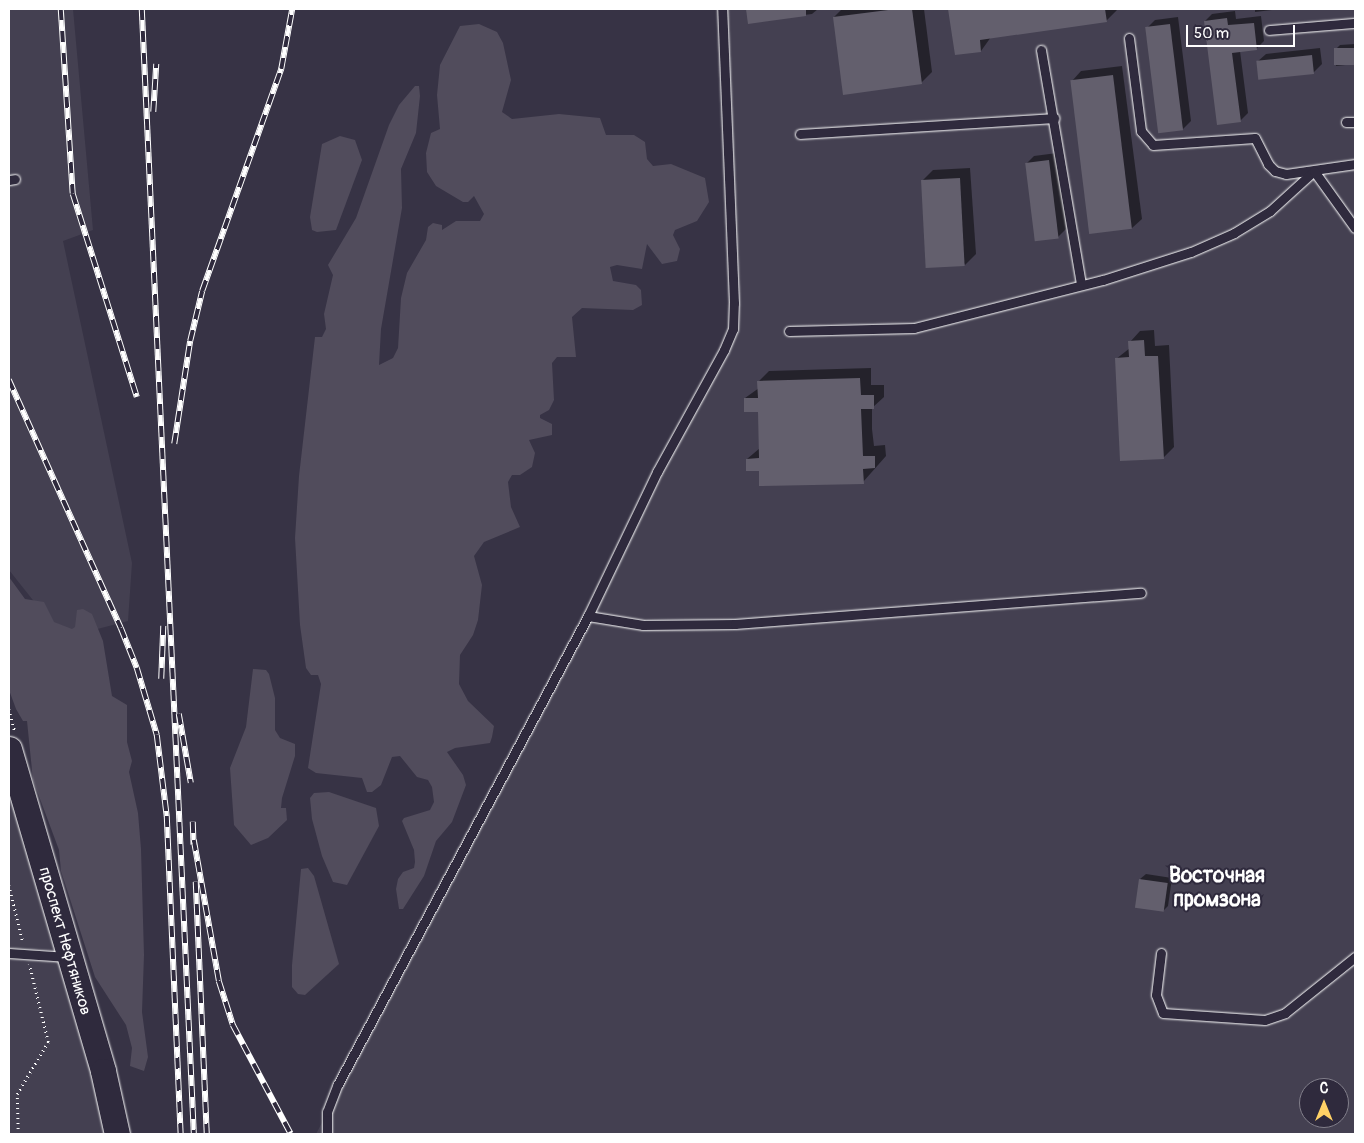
<!DOCTYPE html>
<meta charset="utf-8">
<style>
body{margin:0}
#map{position:relative;width:1364px;height:1143px;overflow:hidden;background:#373345;font-family:Pangolin,sans-serif}
div>[style]{position:absolute}
.built>*{inset:0;background:#444051}
.green>*{inset:0;background:#514c5c}
.shadow>*{inset:0;background:#0007}
.building>*{inset:0;background:#635f6d;transform-origin:0 0}
.path>*{height:2.5px;margin-top:-1.25px;transform-origin:0;background:repeating-linear-gradient(90deg,#fff 0 1px,transparent 0 5px)}
.roads{filter:drop-shadow(0 0 1px #fff) drop-shadow(0 0 1px #fff)}
.lane>*{height:9px;margin:-4.5px;padding:0 4.5px;transform-origin:4.5px;border-radius:4.5px;background:#2f2a3d}
.secondary>*{height:25px;margin:-12.5px;padding:0 12.5px;transform-origin:12.5px;border-radius:12.5px;background:#2f2a3d}
.rail>*{height:5.5px;margin-top:-2.75px;transform-origin:0;background:repeating-linear-gradient(90deg,#2f2a3d 0 11px,#fff 0 22px);box-sizing:border-box;border-block:1px solid #fff}
span{translate:-50% -50%;white-space:nowrap;text-align:center;line-height:1.15;-webkit-text-stroke:4px #2f2a3d;paint-order:stroke}
.street-label{font-size:16px;color:#fff}
.district-label{font-size:21px;color:#fff;font-weight:700}
.frame{position:absolute;inset:0;border:10px solid #fff;pointer-events:none}
.north{position:absolute;left:1299px;top:1078px;width:50px;height:50px;box-sizing:border-box;background:#2f2a3d;border:1px solid #827f8b;border-radius:50%;rotate:0deg;font-size:14px;font-weight:700;line-height:20px;text-align:center;color:#fff}
.north::after{content:'';display:block;margin:auto;width:18px;height:22px;background:#ffd166;clip-path:polygon(50% 0,100% 100%,50% 72%,0 100%)}
.scale{position:absolute;left:1186px;top:25px;width:109px;height:22px;box-sizing:border-box;border:2px solid #fff;border-top:0;padding-left:6px;font-size:15px;line-height:18px;white-space:nowrap;color:#fff;-webkit-text-stroke:4px #2f2a3d;paint-order:stroke}
</style>
<div id="map">
<div class="built">
<div style="clip-path:polygon(9px 9px,73px 9px,93px 230px,63px 241px,132px 563px,128px 621px,63px 638px,9px 570px)"></div>
<div style="clip-path:polygon(evenodd,722px 9px,1355px 9px,1355px 1134px,316px 1134px,588px 616px,732px 329px,722px 9px,1309px 1088px,1339px 1088px,1339px 1118px,1309px 1118px,1309px 1088px)"></div>
<div style="clip-path:polygon(9px 749px,117px 1134px,9px 1134px)"></div>
</div>
<div class="green">
<div style="clip-path:polygon(479px 24px,497px 32px,503px 43px,511px 80px,502px 112px,512px 119px,559px 114px,600px 118px,606px 135px,634px 135px,645px 142px,647px 159px,653px 166px,671px 164px,705px 178px,709px 202px,697px 221px,675px 230px,673px 235px,680px 249px,677px 261px,662px 264px,647px 244px,642px 269px,617px 265px,610px 267px,613px 281px,636px 285px,641px 290px,642px 305px,633px 310px,582px 308px,572px 317px,576px 357px,557px 357px,552px 363px,554px 400px,549px 410px,540px 415px,540px 418px,552px 424px,552px 435px,529px 440px,535px 453px,532px 467px,520px 475px,512px 475px,508px 482px,511px 507px,520px 527px,484px 542px,474px 556px,482px 585px,478px 620px,473px 635px,460px 655px,459px 684px,468px 701px,494px 726px,492px 737px,490px 743px,455px 748px,447px 752px,463px 775px,466px 785px,452px 822px,436px 841px,424px 876px,403px 909px,399px 909px,396px 889px,398px 879px,403px 872px,414px 868px,415px 862px,414px 850px,402px 821px,404px 818px,430px 810px,434px 802px,432px 787px,428px 780px,417px 777px,400px 756px,392px 757px,381px 785px,372px 792px,367px 792px,362px 778px,316px 773px,308px 768px,321px 684px,318px 675px,311px 675px,306px 668px,300px 625px,295px 538px,299px 476px,315px 337px,322px 337px,326px 329px,324px 314px,333px 275px,328px 265px,356px 218px,389px 125px,399px 105px,415px 86px,419px 86px,420px 96px,416px 133px,401px 169px,402px 208px,381px 329px,379px 365px,393px 358px,398px 348px,401px 298px,407px 273px,426px 240px,428px 227px,433px 223px,442px 225px,442px 230px,456px 221px,480px 221px,484px 214px,474px 196px,468px 202px,463px 202px,436px 186px,427px 172px,426px 153px,431px 133px,440px 129px,437px 95px,440px 65px,460px 26px)"></div>
<div style="clip-path:polygon(340px 136px,355px 140px,362px 160px,336px 230px,317px 232px,312px 230px,310px 217px,322px 144px)"></div>
<div style="clip-path:polygon(9px 577px,25px 599px,44px 602px,54px 622px,72px 629px,75px 627px,77px 610px,83px 609px,92px 614px,103px 641px,112px 696px,127px 705px,127px 742px,132px 761px,129px 772px,138px 813px,141px 849px,144px 955px,142px 1012px,148px 1057px,144px 1071px,130px 1066px,132px 1048px,126px 1025px,95px 977px,61px 871px,59px 850px,33px 780px,27px 721px,23px 721px,16px 709px,9px 690px)"></div>
<div style="clip-path:polygon(253px 669px,266px 670px,269px 674px,275px 698px,275px 730px,280px 738px,295px 744px,295px 756px,282px 798px,281px 808px,286px 808px,287px 820px,268px 838px,251px 845px,234px 825px,230px 768px,246px 727px)"></div>
<div style="clip-path:polygon(329px 792px,376px 808px,379px 826px,347px 885px,333px 882px,322px 856px,312px 819px,310px 798px,314px 793px)"></div>
<div style="clip-path:polygon(308px 868px,314px 876px,339px 964px,305px 995px,298px 994px,292px 987px,292px 965px,301px 869px)"></div>
</div>
<div class="shadow">
<div style="clip-path:polygon(747px 9px,818px 9px,812px 14px,749px 22px)"></div>
<div style="clip-path:polygon(842px 9px,924px 9px,932px 72px,921px 83px,834px 17px)"></div>
<div style="clip-path:polygon(950px 9px,1117px 9px,1117px 10px,1106px 21px,991px 37px,981px 51px,956px 54px)"></div>
<div style="clip-path:polygon(1255px 9px,1279px 9px,1255px 12px)"></div>
<div style="clip-path:polygon(1235px 11px,1236px 19px,1261px 16px,1264px 41px,1256px 49px,1240px 51px,1248px 113px,1240px 121px,1205px 21px,1212px 14px)"></div>
<div style="clip-path:polygon(1178px 17px,1191px 121px,1183px 129px,1147px 28px,1155px 20px)"></div>
<div style="clip-path:polygon(1355px 44px,1355px 64px,1336px 66px,1335px 50px,1340px 45px)"></div>
<div style="clip-path:polygon(1320px 48px,1322px 64px,1314px 72px,1259px 78px,1257px 62px,1266px 54px)"></div>
<div style="clip-path:polygon(1122px 66px,1142px 219px,1132px 228px,1091px 233px,1072px 81px,1081px 71px)"></div>
<div style="clip-path:polygon(1057px 153px,1066px 229px,1058px 237px,1026px 164px,1034px 156px)"></div>
<div style="clip-path:polygon(970px 168px,976px 254px,965px 265px,922px 181px,933px 170px)"></div>
<div style="clip-path:polygon(1154px 330px,1155px 346px,1169px 345px,1174px 447px,1163px 458px,1116px 359px,1130px 348px,1130px 342px,1140px 331px)"></div>
<div style="clip-path:polygon(871px 368px,871px 385px,884px 385px,884px 397px,872px 408px,872px 429px,874px 446px,885px 445px,886px 456px,863px 482px,760px 470px,747px 459px,760px 448px,759px 410px,745px 398px,759px 388px,759px 381px,769px 371px)"></div>
<div style="clip-path:polygon(1146px 874px,1172px 878px,1168px 906px,1163px 911px,1140px 879px)"></div>
</div>
<div class="building">
<div style="clip-path:polygon(746px 9px,806px 9px,806px 16px,748px 24px)"></div>
<div style="clip-path:polygon(896px 9px,912px 9px,922px 84px,843px 95px,833px 17px)"></div>
<div style="clip-path:polygon(948px 9px,1105px 9px,1107px 22px,980px 40px,981px 52px,955px 55px)"></div>
<div style="clip-path:polygon(1227px 18px,1228px 25px,1254px 23px,1257px 50px,1232px 53px,1241px 122px,1217px 125px,1204px 21px)"></div>
<div style="left:1170px;top:24px;width:107px;height:25px;rotate:83deg"></div>
<div style="left:1355px;top:48px;width:17px;height:21px;rotate:90deg"></div>
<div style="left:1312px;top:55px;width:19px;height:56px;rotate:84deg"></div>
<div style="left:1113px;top:75px;width:155px;height:43px;rotate:83deg"></div>
<div style="left:1049px;top:160px;width:79px;height:24px;rotate:83deg"></div>
<div style="left:960px;top:178px;width:88px;height:39px;rotate:87deg"></div>
<div style="clip-path:polygon(1144px 340px,1145px 356px,1158px 356px,1164px 459px,1120px 461px,1115px 358px,1129px 357px,1128px 341px)"></div>
<div style="clip-path:polygon(860px 378px,861px 395px,874px 395px,874px 409px,861px 409px,863px 456px,875px 456px,875px 468px,863px 469px,864px 484px,759px 486px,759px 471px,746px 471px,746px 459px,759px 458px,758px 412px,744px 412px,744px 398px,758px 398px,757px 381px)"></div>
<div style="left:1139px;top:879px;width:29px;height:29px;rotate:8deg"></div>
</div>
<div class="path">
<div style="left:9px;top:709px;width:24px;rotate:75deg"></div>
<div style="left:9px;top:885px;width:59px;rotate:76.2deg"></div>
<div style="left:18px;top:1134px;width:40px;rotate:-91.4deg"></div>
<div style="left:17px;top:1094px;width:61px;rotate:-59.2deg"></div>
<div style="left:48px;top:1042px;width:80px;rotate:-103.7deg"></div>
</div>
<div class="roads">
<div class="lane">
<div style="left:1269px;top:30px;width:86px;rotate:-4.7deg"></div>
<div style="left:1129px;top:38px;width:94px;rotate:82.6deg"></div>
<div style="left:1141px;top:131px;width:18px;rotate:49deg"></div>
<div style="left:1153px;top:145px;width:102px;rotate:-3.9deg"></div>
<div style="left:1255px;top:138px;width:29px;rotate:63deg"></div>
<div style="left:1268px;top:164px;width:10px;rotate:45deg"></div>
<div style="left:1275px;top:171px;width:11px;rotate:15deg"></div>
<div style="left:1286px;top:174px;width:70px;rotate:-8.2deg"></div>
<div style="left:1041px;top:50px;width:238px;rotate:80.3deg"></div>
<div style="left:1346px;top:122px;width:9px"></div>
<div style="left:800px;top:134px;width:255px;rotate:-3.6deg"></div>
<div style="left:9px;top:180px;width:6px;rotate:-9deg"></div>
<div style="left:789px;top:331px;width:125px;rotate:-1.4deg"></div>
<div style="left:914px;top:328px;width:195px;rotate:-14.3deg"></div>
<div style="left:1103px;top:280px;width:92px;rotate:-17.7deg"></div>
<div style="left:1191px;top:252px;width:47px;rotate:-23.8deg"></div>
<div style="left:1234px;top:233px;width:42px;rotate:-31.4deg"></div>
<div style="left:1270px;top:211px;width:59px;rotate:-42.3deg"></div>
<div style="left:1314px;top:171px;width:70px;rotate:54.3deg"></div>
<div style="left:588px;top:616px;width:56px;rotate:9.3deg"></div>
<div style="left:643px;top:625px;width:92px;rotate:-0.6deg"></div>
<div style="left:735px;top:624px;width:407px;rotate:-4.4deg"></div>
<div style="left:9px;top:953px;width:59px;rotate:3.9deg"></div>
<div style="left:1161px;top:953px;width:42px;rotate:96.8deg"></div>
<div style="left:1156px;top:995px;width:19px;rotate:69deg"></div>
<div style="left:1163px;top:1013px;width:102px;rotate:3.9deg"></div>
<div style="left:1265px;top:1020px;width:21px;rotate:-19deg"></div>
<div style="left:1285px;top:1013px;width:90px;rotate:-38.7deg"></div>
<div style="left:327px;top:1134px;width:22px;rotate:-90deg"></div>
<div style="left:327px;top:1112px;width:30px;rotate:-69deg"></div>
<div style="left:338px;top:1084px;width:531px;rotate:-61.89deg"></div>
<div style="left:588px;top:616px;width:160px;rotate:-64.4deg"></div>
<div style="left:657px;top:472px;width:139px;rotate:-61.2deg"></div>
<div style="left:724px;top:350px;width:23px;rotate:-67deg"></div>
<div style="left:733px;top:329px;width:26px;rotate:-88deg"></div>
<div style="left:734px;top:303px;width:294px;rotate:-92.3deg"></div>
</div>
<div class="secondary">
<div style="left:9px;top:749px;width:335px;rotate:73.7deg"></div>
<div style="left:103px;top:1071px;width:65px;rotate:77.5deg"></div>
</div>
</div>
<div class="rail">
<div style="left:61px;top:9px;width:185px;rotate:86.3deg"></div>
<div style="left:73px;top:194px;width:213px;rotate:72.5deg"></div>
<div style="left:142px;top:9px;width:1126px;rotate:87.35deg"></div>
<div style="left:153px;top:112px;width:48px;rotate:-86.4deg"></div>
<div style="left:9px;top:380px;width:272px;rotate:65.7deg"></div>
<div style="left:121px;top:628px;width:43px;rotate:68.2deg"></div>
<div style="left:137px;top:668px;width:70px;rotate:73.4deg"></div>
<div style="left:157px;top:735px;width:82px;rotate:83deg"></div>
<div style="left:167px;top:816px;width:318px;rotate:87.5deg"></div>
<div style="left:174px;top:444px;width:104px;rotate:-81.2deg"></div>
<div style="left:190px;top:341px;width:51px;rotate:-76.5deg"></div>
<div style="left:202px;top:291px;width:236px;rotate:-70.4deg"></div>
<div style="left:281px;top:69px;width:61px;rotate:-79.6deg"></div>
<div style="left:161px;top:679px;width:53px;rotate:-87.8deg"></div>
<div style="left:179px;top:714px;width:70px;rotate:80.1deg"></div>
<div style="left:193px;top:822px;width:23px;rotate:88deg"></div>
<div style="left:194px;top:840px;width:143px;rotate:79.9deg"></div>
<div style="left:219px;top:981px;width:46px;rotate:72.3deg"></div>
<div style="left:233px;top:1025px;width:123px;rotate:62deg"></div>
<div style="left:196px;top:882px;width:252px;rotate:87.5deg"></div>
</div>
<div class="street-label">
<span style="left:65px;top:941px;rotate:74deg">проспект Нефтяников</span>
</div>
<div class="district-label">
<span style="left:1217px;top:888px">Восточная<br>промзона</span>
</div>
<div class="frame"></div>
<div class="north">С</div>
<div class="scale">50 m</div>
</div>
